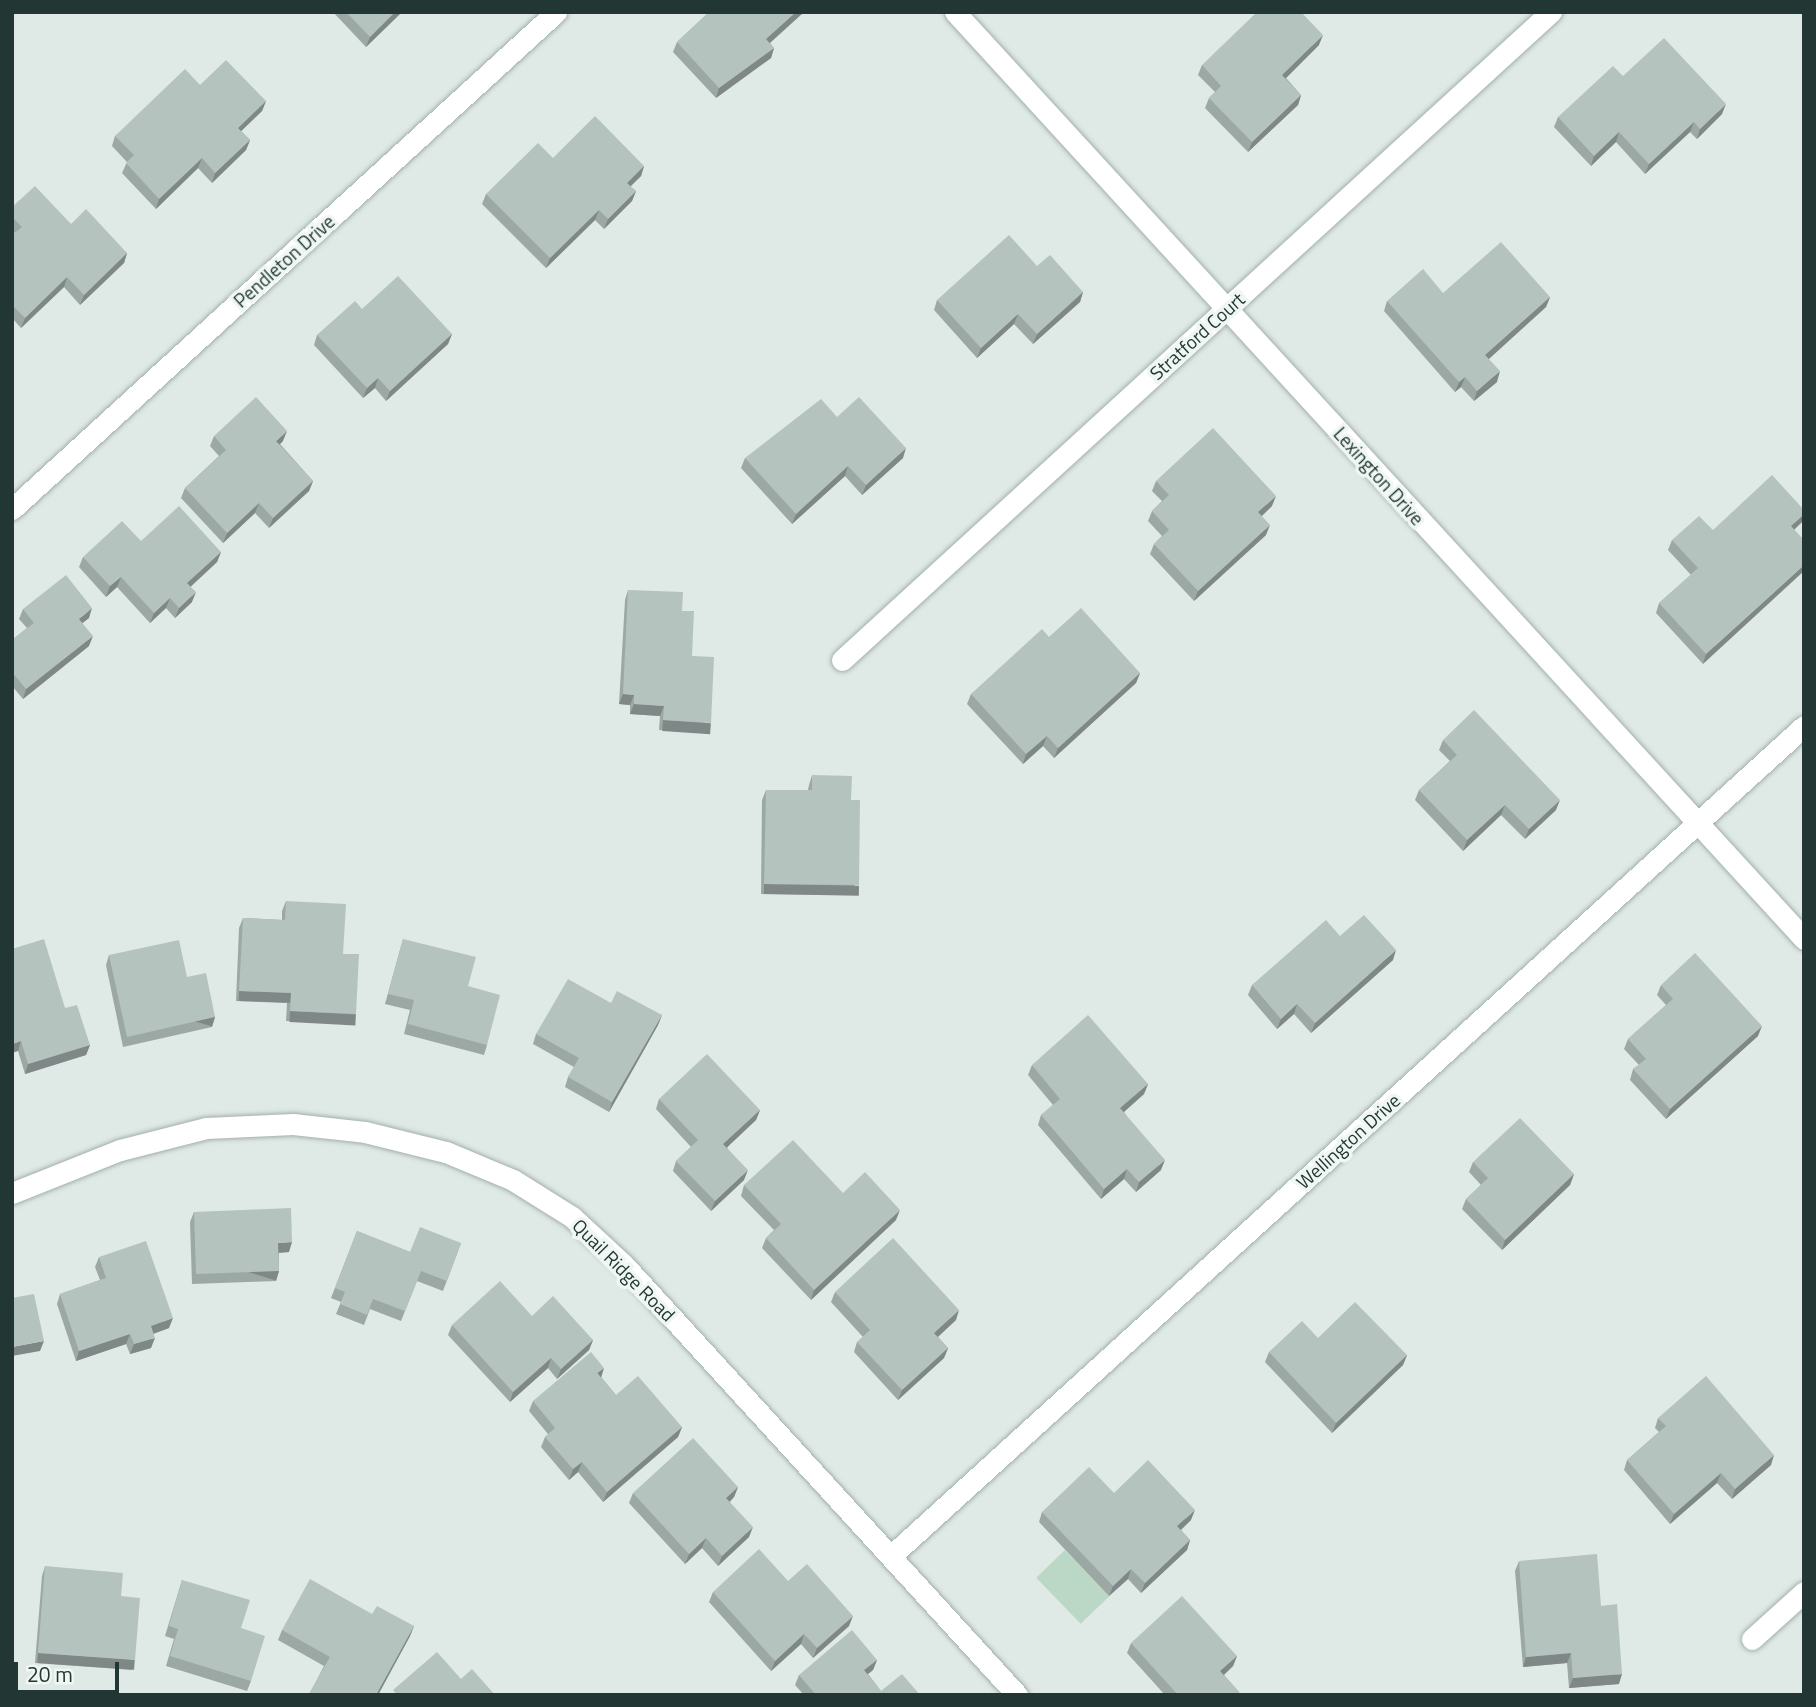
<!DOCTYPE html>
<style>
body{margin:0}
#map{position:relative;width:1816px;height:1707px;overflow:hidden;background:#dfe9e5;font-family:"Titillium Web",sans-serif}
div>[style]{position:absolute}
.green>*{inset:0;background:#bad8c5;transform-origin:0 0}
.roads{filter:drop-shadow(0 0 2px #a3b0ac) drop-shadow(0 0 2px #a3b0ac)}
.minor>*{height:21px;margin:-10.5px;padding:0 10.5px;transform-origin:10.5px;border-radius:10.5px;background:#fff}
.wall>*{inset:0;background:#9ca8a4}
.shaded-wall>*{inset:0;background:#7f8886;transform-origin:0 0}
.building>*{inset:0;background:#b5c3bf}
span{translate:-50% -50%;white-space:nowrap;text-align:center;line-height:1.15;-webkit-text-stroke:7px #eff6f3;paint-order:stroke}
.street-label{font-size:19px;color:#223733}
.frame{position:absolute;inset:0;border:14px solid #223733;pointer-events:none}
.scale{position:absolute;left:14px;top:1662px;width:105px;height:32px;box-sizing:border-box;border:4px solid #223733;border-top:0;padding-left:9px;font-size:21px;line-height:24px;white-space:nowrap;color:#223733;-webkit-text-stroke:5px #eff6f3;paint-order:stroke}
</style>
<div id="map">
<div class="green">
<div style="left:1065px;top:1550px;width:64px;height:40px;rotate:46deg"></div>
</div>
<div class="roads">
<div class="minor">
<div style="left:955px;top:12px;width:1257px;rotate:47.51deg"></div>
<div style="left:12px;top:509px;width:737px;rotate:-42.41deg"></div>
<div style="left:842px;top:660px;width:961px;rotate:-42.43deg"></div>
<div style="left:12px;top:1193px;width:116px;rotate:-21.7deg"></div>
<div style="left:120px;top:1150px;width:89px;rotate:-14.3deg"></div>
<div style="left:206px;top:1128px;width:87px;rotate:-2.6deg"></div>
<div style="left:293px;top:1124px;width:72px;rotate:6.3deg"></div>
<div style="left:365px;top:1132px;width:83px;rotate:13.9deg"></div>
<div style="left:446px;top:1152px;width:73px;rotate:22.7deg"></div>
<div style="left:513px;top:1180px;width:70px;rotate:32.1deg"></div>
<div style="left:572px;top:1217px;width:71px;rotate:42.7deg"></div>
<div style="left:624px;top:1265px;width:583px;rotate:47.57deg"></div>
<div style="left:892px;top:1555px;width:1232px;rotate:-42.27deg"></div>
<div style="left:1752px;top:1639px;width:70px;rotate:-42.1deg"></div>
</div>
</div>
<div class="wall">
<div style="clip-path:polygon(333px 12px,402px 12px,366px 47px)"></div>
<div style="clip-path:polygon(705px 12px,804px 12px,770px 43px,774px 48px,771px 58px,716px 98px,673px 52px,677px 42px,707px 14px)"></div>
<div style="clip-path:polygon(1319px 45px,1286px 78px,1301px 95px,1298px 105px,1248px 152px,1205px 108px,1209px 98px,1215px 92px,1198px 75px,1202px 65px)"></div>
<div style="clip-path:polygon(1623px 76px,1722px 114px,1697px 139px,1690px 132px,1645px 174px,1616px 142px,1591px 166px,1554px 127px,1558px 117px)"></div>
<div style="clip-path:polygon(200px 85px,266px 101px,262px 111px,241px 131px,250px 140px,246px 150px,212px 183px,198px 168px,156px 209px,122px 173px,127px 162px,112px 146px,115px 136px)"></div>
<div style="clip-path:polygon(553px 158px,644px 166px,641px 176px,630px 186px,636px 191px,632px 201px,604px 229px,595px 220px,546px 268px,482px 204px,486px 194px)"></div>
<div style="clip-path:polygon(12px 207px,71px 224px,127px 253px,124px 263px,80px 305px,64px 287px,21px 328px,12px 318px,12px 235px,15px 233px,12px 231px)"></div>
<div style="clip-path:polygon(1037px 266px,1083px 292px,1080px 302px,1033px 344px,1014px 324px,977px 358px,934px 310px,937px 300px)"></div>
<div style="clip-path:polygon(1550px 297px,1546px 307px,1489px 359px,1497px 382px,1474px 401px,1461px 387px,1455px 392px,1384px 311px,1387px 301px)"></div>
<div style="clip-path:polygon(362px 309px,452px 334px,448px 344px,386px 401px,375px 388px,363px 398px,314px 345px,317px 335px)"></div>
<div style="clip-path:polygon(837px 417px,903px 458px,862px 495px,845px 476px,792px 524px,741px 468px,745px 458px)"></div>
<div style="clip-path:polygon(214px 436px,283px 441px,280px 444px,313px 481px,309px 491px,269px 528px,255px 513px,223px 543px,181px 498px,185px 488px,219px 456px,210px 446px)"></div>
<div style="clip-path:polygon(1156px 481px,1272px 506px,1262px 516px,1266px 535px,1194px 601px,1150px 554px,1154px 544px,1162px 536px,1148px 521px,1152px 511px,1162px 501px,1152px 491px)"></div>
<div style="clip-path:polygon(1802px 522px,1794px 529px,1703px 664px,1656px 613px,1659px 603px,1691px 575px,1668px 550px,1672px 540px,1713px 530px)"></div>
<div style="clip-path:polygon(141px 541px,221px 552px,217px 562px,191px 586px,192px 602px,175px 618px,166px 608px,150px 623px,117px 587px,106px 597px,79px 567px,83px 557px)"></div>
<div style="clip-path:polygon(628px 590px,682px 611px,707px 733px,659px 730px,660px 716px,630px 714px,630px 705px,619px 704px,625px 600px)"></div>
<div style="clip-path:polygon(23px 609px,89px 618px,82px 623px,89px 646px,23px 699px,12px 686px,12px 640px,27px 628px,19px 619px)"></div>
<div style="clip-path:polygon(1049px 637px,1140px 673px,1136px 683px,1054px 758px,1043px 746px,1023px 764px,967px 704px,971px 694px)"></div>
<div style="clip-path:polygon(1443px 740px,1556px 810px,1525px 839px,1501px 815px,1463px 851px,1415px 800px,1419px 790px,1450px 761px,1439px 750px)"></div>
<div style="clip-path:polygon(812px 775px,851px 800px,855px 895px,761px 894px,762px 800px,766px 790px,808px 790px,809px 785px)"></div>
<div style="clip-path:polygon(286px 901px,343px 954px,356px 1014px,352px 1024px,286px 1021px,287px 1003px,236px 1001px,239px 928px,243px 918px,282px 920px,282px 911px)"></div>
<div style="clip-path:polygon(1340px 936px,1393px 960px,1311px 1033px,1294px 1014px,1277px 1029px,1248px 995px,1252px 985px)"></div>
<div style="clip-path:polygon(403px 939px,487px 1045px,484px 1055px,404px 1034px,410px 1010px,385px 1004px)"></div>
<div style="clip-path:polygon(12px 949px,65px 1008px,90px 1045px,86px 1055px,25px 1074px,18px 1051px)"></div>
<div style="clip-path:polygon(109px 955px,187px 977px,215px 1017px,212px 1027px,123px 1047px,106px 965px)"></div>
<div style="clip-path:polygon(1661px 985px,1758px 1036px,1666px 1119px,1630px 1080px,1633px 1069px,1639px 1065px,1624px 1049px,1628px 1039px,1666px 1005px,1657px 995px)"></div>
<div style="clip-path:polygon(611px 1003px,662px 1015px,658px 1025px,609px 1112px,565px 1087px,568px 1077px,574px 1067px,533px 1044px,536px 1034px)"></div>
<div style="clip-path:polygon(1032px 1065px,1148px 1084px,1144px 1094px,1124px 1112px,1161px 1170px,1136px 1192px,1124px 1179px,1101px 1199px,1038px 1125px,1041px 1115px,1053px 1105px,1028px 1075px)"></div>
<div style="clip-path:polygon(659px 1099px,760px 1110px,756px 1120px,727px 1147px,744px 1180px,711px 1211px,673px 1171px,676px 1161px,691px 1147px,656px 1109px)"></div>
<div style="clip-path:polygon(1473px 1162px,1574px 1174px,1570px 1185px,1502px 1250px,1462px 1209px,1466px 1199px,1481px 1185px,1469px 1172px)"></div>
<div style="clip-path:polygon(744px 1185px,843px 1193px,896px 1220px,811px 1300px,762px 1248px,766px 1238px,774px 1230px,741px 1196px)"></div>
<div style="clip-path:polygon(194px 1212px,289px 1252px,279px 1253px,279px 1271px,276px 1281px,192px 1284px,190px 1222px)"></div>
<div style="clip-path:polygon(357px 1231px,410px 1252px,461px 1243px,443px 1291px,417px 1281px,401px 1321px,370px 1309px,364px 1325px,336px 1314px,341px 1302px,331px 1298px)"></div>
<div style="clip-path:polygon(99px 1257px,169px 1328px,153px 1334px,151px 1348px,130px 1354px,126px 1344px,76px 1361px,57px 1304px,60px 1294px,100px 1280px,95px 1267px)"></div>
<div style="clip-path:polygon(835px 1292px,956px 1320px,938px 1337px,948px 1348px,944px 1358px,898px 1400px,854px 1352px,857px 1342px,863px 1337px,831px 1302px)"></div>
<div style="clip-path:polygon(532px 1316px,593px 1340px,589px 1350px,557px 1379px,548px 1368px,510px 1402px,448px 1335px,452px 1325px)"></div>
<div style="clip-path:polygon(1318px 1338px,1407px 1355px,1403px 1365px,1332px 1433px,1265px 1362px,1269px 1352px)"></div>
<div style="clip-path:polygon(601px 1377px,616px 1395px,682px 1427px,678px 1437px,603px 1502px,578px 1472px,569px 1480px,541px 1447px,545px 1437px,548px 1434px,529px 1411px,533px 1401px)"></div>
<div style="clip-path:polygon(1658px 1418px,1771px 1465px,1732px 1499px,1717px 1483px,1670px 1524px,1624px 1470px,1627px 1460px,1659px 1432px,1655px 1428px)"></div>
<div style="clip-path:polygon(738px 1487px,734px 1497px,730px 1502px,749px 1537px,718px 1566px,702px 1548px,685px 1564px,629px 1503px,633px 1493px)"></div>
<div style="clip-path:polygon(1114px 1493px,1191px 1520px,1181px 1530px,1190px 1540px,1187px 1550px,1141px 1593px,1128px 1579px,1109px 1596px,1039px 1522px,1042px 1512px)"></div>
<div style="clip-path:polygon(1519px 1561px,1601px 1606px,1619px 1684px,1569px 1688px,1567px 1663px,1523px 1667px,1515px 1571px)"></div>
<div style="clip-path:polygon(45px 1566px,121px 1596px,132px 1670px,35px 1663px,42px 1576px)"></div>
<div style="clip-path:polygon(182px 1580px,241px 1628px,251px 1681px,247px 1691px,166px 1666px,174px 1639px,165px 1636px)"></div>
<div style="clip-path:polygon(788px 1581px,849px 1626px,813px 1658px,801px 1644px,771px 1671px,709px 1602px,713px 1592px)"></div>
<div style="clip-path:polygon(372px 1614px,414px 1626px,410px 1636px,378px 1695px,309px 1695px,324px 1666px,278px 1640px,282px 1630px)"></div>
<div style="clip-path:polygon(1131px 1643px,1237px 1656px,1233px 1666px,1224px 1675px,1239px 1692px,1238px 1695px,1165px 1695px,1127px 1653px)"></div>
<div style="clip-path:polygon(877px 1660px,873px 1670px,868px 1674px,881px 1691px,920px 1695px,804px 1695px,795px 1685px,799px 1675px)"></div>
</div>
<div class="shaded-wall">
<div style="clip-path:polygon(395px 12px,402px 12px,366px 47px,370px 37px)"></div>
<div style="clip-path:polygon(796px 12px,804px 12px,763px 49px,766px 39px)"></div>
<div style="clip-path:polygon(1323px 35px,1319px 45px,1279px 85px,1282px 75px)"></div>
<div style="clip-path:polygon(774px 48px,771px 58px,716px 98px,719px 88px)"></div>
<div style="clip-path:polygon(1301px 95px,1298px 105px,1248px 152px,1252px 142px)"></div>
<div style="clip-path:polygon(266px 101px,262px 111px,234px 138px,238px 128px)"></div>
<div style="clip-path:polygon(1726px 104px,1722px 114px,1697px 139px,1700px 129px)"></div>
<div style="clip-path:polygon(1694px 122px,1690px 132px,1645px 174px,1649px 164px)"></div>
<div style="clip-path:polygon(1619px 132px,1616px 142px,1591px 166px,1594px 156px)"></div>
<div style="clip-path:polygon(250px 140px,246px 150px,212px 183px,215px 173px)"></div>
<div style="clip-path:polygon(202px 158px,198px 168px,156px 209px,159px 199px)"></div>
<div style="clip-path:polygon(644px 166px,641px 176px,624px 193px,627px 183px)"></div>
<div style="clip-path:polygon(636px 191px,632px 201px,604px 229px,608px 219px)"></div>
<div style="clip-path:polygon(599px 210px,595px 220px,546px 268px,550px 258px)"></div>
<div style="clip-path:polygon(127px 253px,124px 263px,80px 305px,84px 295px)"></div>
<div style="clip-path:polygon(67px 277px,64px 287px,21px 328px,25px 318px)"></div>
<div style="clip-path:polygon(1083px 292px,1080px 302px,1033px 344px,1037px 334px)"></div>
<div style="clip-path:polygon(1550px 297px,1546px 307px,1482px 365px,1485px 355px)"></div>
<div style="clip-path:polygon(1018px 314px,1014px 324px,977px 358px,981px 348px)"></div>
<div style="clip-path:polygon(452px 334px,448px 344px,386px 401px,390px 391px)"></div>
<div style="clip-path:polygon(1500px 371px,1497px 382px,1474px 401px,1477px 391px)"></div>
<div style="clip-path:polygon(1465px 377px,1461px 387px,1455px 392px,1459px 382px)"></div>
<div style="clip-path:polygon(378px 378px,375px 388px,363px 398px,367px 388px)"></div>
<div style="clip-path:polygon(287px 431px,283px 441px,273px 451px,276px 441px)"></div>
<div style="clip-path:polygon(906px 448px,903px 458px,862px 495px,866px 485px)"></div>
<div style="clip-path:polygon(848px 466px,845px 476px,792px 524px,796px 514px)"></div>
<div style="clip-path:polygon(313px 481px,309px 491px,269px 528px,273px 518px)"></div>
<div style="clip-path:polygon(1276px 496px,1272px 506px,1255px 522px,1258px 512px)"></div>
<div style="clip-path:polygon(259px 503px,255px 513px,223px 543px,227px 533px)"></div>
<div style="clip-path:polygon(1804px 514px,1802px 522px,1788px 536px,1791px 526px)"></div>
<div style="clip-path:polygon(1270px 525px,1266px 535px,1194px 601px,1198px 591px)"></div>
<div style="clip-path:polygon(221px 552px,217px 562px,184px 593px,187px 583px)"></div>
<div style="clip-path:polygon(1804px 565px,1804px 571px,1703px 664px,1706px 654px)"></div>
<div style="clip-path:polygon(121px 577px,117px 587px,106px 597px,110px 586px)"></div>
<div style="clip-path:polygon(196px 592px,192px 602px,175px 618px,179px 608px)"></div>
<div style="clip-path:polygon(170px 598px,166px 608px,150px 623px,154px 613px)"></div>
<div style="clip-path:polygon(92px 608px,89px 618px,75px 629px,79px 619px)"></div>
<div style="clip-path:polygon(93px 636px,89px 646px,23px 699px,26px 689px)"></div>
<div style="clip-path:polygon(1140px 673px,1136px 683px,1054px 758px,1058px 748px)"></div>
<div style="clip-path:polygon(623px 694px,634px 695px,630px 705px,619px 704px)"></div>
<div style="clip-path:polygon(634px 704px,664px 706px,660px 716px,630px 714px)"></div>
<div style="left:663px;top:720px;width:48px;height:11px;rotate:4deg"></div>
<div style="clip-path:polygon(1047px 736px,1043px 746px,1023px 764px,1026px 754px)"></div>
<div style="clip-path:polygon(1560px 800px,1556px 810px,1525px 839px,1529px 829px)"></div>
<div style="clip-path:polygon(1505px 805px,1501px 815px,1463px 851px,1467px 840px)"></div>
<div style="left:764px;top:884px;width:95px;height:10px;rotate:1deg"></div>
<div style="clip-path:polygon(1396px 950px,1393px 960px,1311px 1033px,1315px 1023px)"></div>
<div style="left:239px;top:991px;width:52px;height:10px;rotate:2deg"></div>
<div style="clip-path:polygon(1297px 1004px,1294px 1014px,1277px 1029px,1281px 1019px)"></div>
<div style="left:290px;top:1011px;width:66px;height:11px;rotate:3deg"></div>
<div style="clip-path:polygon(662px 1015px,658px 1025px,609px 1112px,612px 1102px)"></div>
<div style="left:215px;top:1017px;width:10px;height:90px;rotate:107deg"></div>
<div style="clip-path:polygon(1762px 1026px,1758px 1036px,1666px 1119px,1670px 1109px)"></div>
<div style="clip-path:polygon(21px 1041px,18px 1051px,12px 1053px,12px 1044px)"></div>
<div style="clip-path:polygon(90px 1045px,86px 1055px,25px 1074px,28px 1064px)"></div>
<div style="clip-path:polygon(1148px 1084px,1144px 1094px,1117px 1118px,1120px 1108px)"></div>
<div style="clip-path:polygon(760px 1110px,756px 1120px,720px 1154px,723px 1144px)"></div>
<div style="clip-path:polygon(1165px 1160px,1161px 1170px,1136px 1192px,1139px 1182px)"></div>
<div style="clip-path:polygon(1127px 1169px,1124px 1179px,1101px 1199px,1104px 1189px)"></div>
<div style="clip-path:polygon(748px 1170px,744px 1180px,711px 1211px,715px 1201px)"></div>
<div style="clip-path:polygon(1574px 1174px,1570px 1185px,1502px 1250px,1505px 1240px)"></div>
<div style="clip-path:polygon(900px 1210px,896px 1220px,811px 1300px,814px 1290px)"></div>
<div style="clip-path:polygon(292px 1242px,289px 1252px,275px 1253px,278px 1243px)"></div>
<div style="left:279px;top:1271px;width:10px;height:83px;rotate:107deg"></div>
<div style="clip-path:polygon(959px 1310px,956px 1320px,931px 1343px,934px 1333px)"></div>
<div style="clip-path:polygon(173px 1318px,169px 1328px,147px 1336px,151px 1326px)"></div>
<div style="clip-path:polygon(130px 1334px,126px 1344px,76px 1361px,79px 1351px)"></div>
<div style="clip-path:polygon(155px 1338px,151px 1348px,130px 1354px,134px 1344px)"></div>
<div style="clip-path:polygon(593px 1340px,589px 1350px,557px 1379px,561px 1369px)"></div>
<div style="clip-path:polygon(44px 1341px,40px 1351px,12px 1356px,12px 1347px)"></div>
<div style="clip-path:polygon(948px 1348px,944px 1358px,898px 1400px,902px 1390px)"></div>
<div style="clip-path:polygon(1407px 1355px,1403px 1365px,1332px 1433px,1336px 1423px)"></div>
<div style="clip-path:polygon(551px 1358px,548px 1368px,510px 1402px,513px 1392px)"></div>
<div style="clip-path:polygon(604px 1368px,601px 1378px,597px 1373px)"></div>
<div style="clip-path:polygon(682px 1427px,678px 1437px,603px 1502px,607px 1492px)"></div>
<div style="clip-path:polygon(1774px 1455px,1771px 1465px,1732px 1499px,1735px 1489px)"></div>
<div style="clip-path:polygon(582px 1462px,578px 1472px,569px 1480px,573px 1469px)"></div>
<div style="clip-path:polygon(1721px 1473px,1717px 1483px,1670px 1524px,1674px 1514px)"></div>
<div style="clip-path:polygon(738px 1487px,734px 1497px,723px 1508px,726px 1498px)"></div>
<div style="clip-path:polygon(1195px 1510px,1191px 1520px,1174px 1536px,1177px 1526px)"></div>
<div style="clip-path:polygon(753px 1527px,749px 1537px,718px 1566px,722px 1556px)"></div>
<div style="clip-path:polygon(706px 1538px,702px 1548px,685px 1564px,689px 1554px)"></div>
<div style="clip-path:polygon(1190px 1540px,1187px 1550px,1141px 1593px,1145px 1583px)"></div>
<div style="clip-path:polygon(1131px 1569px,1128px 1579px,1109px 1596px,1113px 1586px)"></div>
<div style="clip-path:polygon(853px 1616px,849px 1626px,813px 1658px,817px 1648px)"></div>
<div style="clip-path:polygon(414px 1626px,410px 1636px,378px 1695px,376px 1695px)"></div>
<div style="clip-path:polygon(804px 1634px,801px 1644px,771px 1671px,775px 1661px)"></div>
<div style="left:38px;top:1653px;width:97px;height:10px;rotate:4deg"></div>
<div style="clip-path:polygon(1571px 1653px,1567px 1663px,1523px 1667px,1526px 1657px)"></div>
<div style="clip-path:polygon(1237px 1656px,1233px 1666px,1217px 1681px,1220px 1671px)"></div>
<div style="clip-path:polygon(877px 1660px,873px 1670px,860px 1680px,864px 1670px)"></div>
<div style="clip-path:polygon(1622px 1674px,1619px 1684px,1569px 1688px,1573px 1678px)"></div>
</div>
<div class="building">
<div style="clip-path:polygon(346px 12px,395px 12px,370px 37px)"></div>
<div style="clip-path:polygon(709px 12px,796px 12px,766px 39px,774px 48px,719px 88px,677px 42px)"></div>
<div style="clip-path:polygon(1257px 12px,1301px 12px,1323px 35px,1282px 75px,1301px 95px,1252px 142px,1209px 98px,1221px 86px,1202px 65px)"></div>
<div style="clip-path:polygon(1664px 38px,1726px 104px,1700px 129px,1694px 122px,1649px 164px,1619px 132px,1594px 156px,1558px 117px,1613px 66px,1623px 76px)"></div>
<div style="clip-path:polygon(226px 60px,266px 101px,238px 128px,250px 140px,215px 173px,202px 158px,159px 199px,126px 163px,134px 155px,115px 136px,185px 69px,200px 85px)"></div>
<div style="clip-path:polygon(595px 116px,644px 166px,627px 183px,636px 191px,608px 219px,599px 210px,550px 258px,486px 194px,538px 143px,553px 158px)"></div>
<div style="clip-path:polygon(35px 186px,71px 224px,86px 209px,127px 253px,84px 295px,67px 277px,25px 318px,12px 305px,12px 235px,22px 227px,12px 217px,12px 207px)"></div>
<div style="clip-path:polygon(1009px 235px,1037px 266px,1050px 255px,1083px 292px,1037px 334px,1018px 314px,981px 348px,937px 300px)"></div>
<div style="clip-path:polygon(1501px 242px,1550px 297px,1485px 355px,1500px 371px,1477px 391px,1465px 377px,1459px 382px,1387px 301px,1423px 269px,1443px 293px)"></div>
<div style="clip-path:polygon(398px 276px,452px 334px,390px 391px,378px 378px,367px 388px,317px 335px,355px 301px,362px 309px)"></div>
<div style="clip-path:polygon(256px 397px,287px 431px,276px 441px,313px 481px,273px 518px,259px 503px,227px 533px,185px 488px,226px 450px,214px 436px)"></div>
<div style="clip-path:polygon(859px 397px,906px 448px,866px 485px,848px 466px,796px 514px,745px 458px,821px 399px,837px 417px)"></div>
<div style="clip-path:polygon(1213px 428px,1276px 496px,1258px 512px,1270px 525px,1198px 591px,1154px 544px,1169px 530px,1152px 511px,1169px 495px,1156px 481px)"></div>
<div style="clip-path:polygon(1772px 475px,1804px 510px,1804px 514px,1791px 526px,1804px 540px,1804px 565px,1706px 654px,1659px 603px,1698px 568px,1672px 540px,1699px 516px,1713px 530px)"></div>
<div style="clip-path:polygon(179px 506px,221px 552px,187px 583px,196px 592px,179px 608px,170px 598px,154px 613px,121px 577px,110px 586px,83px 557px,122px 521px,141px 541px)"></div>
<div style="clip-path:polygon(66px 575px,92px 608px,79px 619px,93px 636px,26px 689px,12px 672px,12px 640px,34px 623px,23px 609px)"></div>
<div style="clip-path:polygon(628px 590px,683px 592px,682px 611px,694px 611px,692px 656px,714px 657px,711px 723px,663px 720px,664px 706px,634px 704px,634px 695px,623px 694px)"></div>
<div style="clip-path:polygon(1081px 608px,1140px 673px,1058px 748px,1047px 736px,1026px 754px,971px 694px,1042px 629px,1049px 637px)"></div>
<div style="clip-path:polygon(1474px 710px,1560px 800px,1529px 829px,1505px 805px,1467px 840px,1419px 790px,1457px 755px,1443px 740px)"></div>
<div style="clip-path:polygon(812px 775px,852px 776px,851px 800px,860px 800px,859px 885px,764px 884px,766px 790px,812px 790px)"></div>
<div style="clip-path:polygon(286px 901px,346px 904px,343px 954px,359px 954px,356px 1014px,290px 1011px,291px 993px,239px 991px,243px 918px,285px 920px)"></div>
<div style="clip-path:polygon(1364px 915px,1396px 950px,1315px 1023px,1297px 1004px,1281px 1019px,1252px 985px,1326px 920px,1340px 936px)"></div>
<div style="clip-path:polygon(44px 939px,65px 1008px,77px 1005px,90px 1045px,28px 1064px,21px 1041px,12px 1044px,12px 949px)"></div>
<div style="clip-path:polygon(403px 939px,476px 957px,468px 986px,500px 995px,487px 1045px,408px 1024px,414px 1000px,388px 994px)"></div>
<div style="clip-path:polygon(179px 940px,187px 977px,206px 973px,215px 1017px,127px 1037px,109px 955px)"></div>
<div style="clip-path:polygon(1695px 953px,1762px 1026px,1670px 1109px,1633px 1069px,1646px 1059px,1628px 1039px,1673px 999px,1661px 985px)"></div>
<div style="clip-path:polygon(568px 979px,611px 1003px,617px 991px,662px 1015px,612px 1102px,568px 1077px,579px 1058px,536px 1034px)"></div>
<div style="clip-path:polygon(1088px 1015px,1148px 1084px,1120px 1108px,1165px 1160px,1139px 1182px,1127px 1169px,1104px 1189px,1041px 1115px,1060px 1099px,1032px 1065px)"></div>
<div style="clip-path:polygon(707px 1054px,760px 1110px,723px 1144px,748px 1170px,715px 1201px,676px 1161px,698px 1140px,659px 1099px)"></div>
<div style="clip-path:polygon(1520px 1118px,1574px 1174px,1505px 1240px,1466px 1199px,1488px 1178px,1473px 1162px)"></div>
<div style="clip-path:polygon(793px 1140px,843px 1193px,865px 1172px,900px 1210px,814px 1290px,766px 1238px,781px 1224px,744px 1185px)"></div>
<div style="clip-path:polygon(291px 1208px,292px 1242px,278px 1243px,279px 1271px,196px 1274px,194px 1212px)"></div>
<div style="clip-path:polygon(420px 1227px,461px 1243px,447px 1281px,421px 1271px,405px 1311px,373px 1299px,367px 1315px,340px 1304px,345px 1292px,335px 1288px,357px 1231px,410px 1252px)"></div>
<div style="clip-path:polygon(893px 1238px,959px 1310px,934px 1333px,948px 1348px,902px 1390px,857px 1342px,870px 1330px,835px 1292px)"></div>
<div style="clip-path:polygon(146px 1241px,173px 1318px,151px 1326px,155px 1338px,134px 1344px,130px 1334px,79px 1351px,60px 1294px,106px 1278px,99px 1257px)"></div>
<div style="clip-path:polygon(500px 1281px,532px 1316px,553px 1296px,593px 1340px,561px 1369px,551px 1358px,513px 1392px,452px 1325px)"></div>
<div style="clip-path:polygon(34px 1294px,44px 1341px,12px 1347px,12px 1298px)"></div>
<div style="clip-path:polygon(1355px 1302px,1407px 1355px,1336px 1423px,1269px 1352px,1302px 1321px,1318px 1338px)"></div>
<div style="clip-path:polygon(591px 1352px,604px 1368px,597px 1373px,616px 1395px,638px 1376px,682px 1427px,607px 1492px,582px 1462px,573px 1469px,545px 1437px,555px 1428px,533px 1401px)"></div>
<div style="clip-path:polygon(1706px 1376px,1774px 1455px,1735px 1489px,1721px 1473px,1674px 1514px,1627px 1460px,1666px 1426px,1658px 1418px)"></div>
<div style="clip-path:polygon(693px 1438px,738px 1487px,726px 1498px,753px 1527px,722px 1556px,706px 1538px,689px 1554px,633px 1493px)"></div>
<div style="clip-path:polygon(1148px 1460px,1195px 1510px,1177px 1526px,1190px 1540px,1145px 1583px,1131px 1569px,1113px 1586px,1042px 1512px,1089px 1467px,1114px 1493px)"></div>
<div style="clip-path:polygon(759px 1549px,788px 1581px,807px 1564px,853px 1616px,817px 1648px,804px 1634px,775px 1661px,713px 1592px)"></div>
<div style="clip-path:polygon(1597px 1554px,1601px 1606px,1617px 1604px,1622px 1674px,1573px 1678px,1571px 1653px,1526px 1657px,1519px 1561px)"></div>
<div style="clip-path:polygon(45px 1566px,123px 1573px,121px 1596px,140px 1598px,135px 1660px,38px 1653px)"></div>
<div style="clip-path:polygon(310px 1579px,372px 1614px,377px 1606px,414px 1626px,376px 1695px,315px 1695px,310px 1692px,330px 1657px,282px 1630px)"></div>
<div style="clip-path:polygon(182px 1580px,250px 1600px,241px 1628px,265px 1636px,251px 1681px,170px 1656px,178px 1629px,169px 1626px)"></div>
<div style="clip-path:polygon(1182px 1596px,1237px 1656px,1220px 1671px,1239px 1692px,1235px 1695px,1178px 1695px,1131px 1643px)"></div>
<div style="clip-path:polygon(852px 1630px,877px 1660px,864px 1670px,881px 1691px,902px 1674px,920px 1695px,816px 1695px,799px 1675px)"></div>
<div style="clip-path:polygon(437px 1652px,461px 1679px,472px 1669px,495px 1695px,397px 1695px,393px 1690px)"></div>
</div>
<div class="street-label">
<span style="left:284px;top:261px;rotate:-42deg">Pendleton Drive</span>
<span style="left:1197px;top:336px;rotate:-42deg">Stratford Court</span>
<span style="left:1379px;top:476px;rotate:48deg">Lexington Drive</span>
<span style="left:1348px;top:1141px;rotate:-42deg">Wellington Drive</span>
<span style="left:624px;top:1270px;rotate:45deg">Quail Ridge Road</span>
</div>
<div class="frame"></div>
<div class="scale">20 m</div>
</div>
